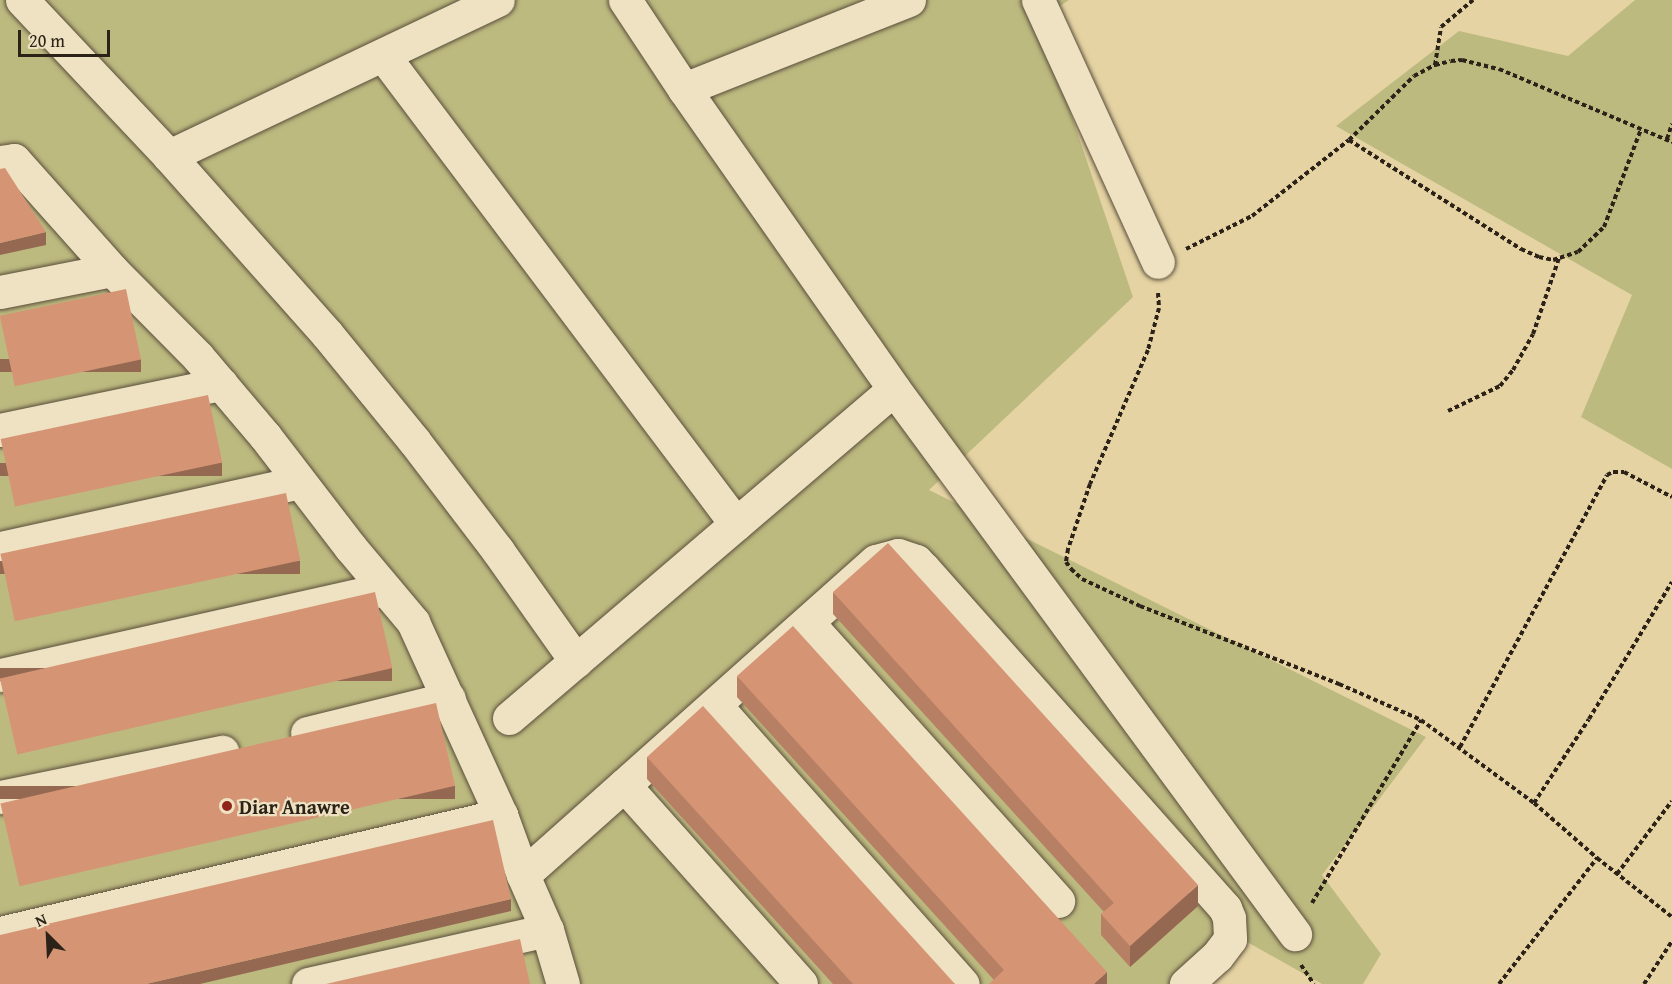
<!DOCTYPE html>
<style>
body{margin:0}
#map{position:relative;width:1672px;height:984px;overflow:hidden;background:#e5d3a3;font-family:"Gentium Book Plus",serif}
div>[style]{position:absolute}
.green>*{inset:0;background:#bdba80}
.path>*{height:4px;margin-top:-2px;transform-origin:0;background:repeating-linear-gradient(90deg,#2c2218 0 4.5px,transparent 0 7.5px)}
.roads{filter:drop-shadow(0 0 2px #5a4e3b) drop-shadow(0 0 2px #5a4e3b)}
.minor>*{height:33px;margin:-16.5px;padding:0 16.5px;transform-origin:16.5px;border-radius:16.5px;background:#eee2c3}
.wall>*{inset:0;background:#b78065}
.shaded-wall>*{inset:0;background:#956852;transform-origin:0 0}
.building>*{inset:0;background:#d59575;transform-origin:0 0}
.dots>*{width:16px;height:16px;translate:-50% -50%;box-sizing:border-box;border:3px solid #eee2c3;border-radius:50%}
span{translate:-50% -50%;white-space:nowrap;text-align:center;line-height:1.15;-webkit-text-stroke:4.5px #eee2c3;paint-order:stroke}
.poi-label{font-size:20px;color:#2c2218;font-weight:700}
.left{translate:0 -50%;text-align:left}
.north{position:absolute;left:18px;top:906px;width:60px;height:60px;-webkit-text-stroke:4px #eee2c3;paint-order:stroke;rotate:336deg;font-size:16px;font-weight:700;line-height:24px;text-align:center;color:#2c2218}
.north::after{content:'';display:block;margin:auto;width:21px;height:27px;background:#2c2218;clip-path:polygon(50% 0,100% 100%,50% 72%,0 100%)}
.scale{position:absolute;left:18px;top:30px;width:92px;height:27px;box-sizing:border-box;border:3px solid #2c2218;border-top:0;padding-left:8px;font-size:18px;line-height:21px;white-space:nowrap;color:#2c2218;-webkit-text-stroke:4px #eee2c3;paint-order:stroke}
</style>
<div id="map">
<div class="green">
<div style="clip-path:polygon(0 0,1069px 0,1039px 20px,1133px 297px,929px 490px,1426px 737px,1322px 875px,1381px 954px,1363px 984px,1322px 984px,1233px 934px,1177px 984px,0 984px)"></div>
<div style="clip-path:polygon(1635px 0,1672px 0,1672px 469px,1581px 417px,1632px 295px,1336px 126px,1459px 31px,1568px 56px)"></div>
</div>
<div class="path">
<div style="left:1435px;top:65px;width:38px;rotate:-81deg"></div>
<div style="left:1441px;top:27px;width:42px;rotate:-40.2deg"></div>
<div style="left:1667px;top:139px;width:16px;rotate:-72deg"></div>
<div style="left:1349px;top:140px;width:204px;rotate:32.4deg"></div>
<div style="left:1521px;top:249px;width:20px;rotate:24deg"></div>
<div style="left:1539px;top:257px;width:14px;rotate:12deg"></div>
<div style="left:1553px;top:260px;width:26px;rotate:-18deg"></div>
<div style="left:1578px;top:252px;width:36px;rotate:-44deg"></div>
<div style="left:1604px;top:227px;width:105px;rotate:-69.3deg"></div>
<div style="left:1186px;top:249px;width:74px;rotate:-26.6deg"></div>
<div style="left:1252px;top:216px;width:123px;rotate:-38.1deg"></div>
<div style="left:1349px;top:140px;width:91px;rotate:-44.6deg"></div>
<div style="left:1414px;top:76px;width:24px;rotate:-28deg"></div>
<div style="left:1435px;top:65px;width:16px;rotate:-14deg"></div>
<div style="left:1451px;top:61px;width:11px;rotate:-5deg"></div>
<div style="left:1462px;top:60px;width:38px;rotate:14deg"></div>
<div style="left:1499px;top:69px;width:188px;rotate:22.9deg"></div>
<div style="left:1158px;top:293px;width:15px;rotate:86deg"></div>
<div style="left:1159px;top:308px;width:43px;rotate:104.7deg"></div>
<div style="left:1148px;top:350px;width:146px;rotate:113.4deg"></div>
<div style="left:1090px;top:484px;width:69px;rotate:108.7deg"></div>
<div style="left:1068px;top:549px;width:13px;rotate:99deg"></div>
<div style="left:1066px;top:562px;width:9px;rotate:54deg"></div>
<div style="left:1071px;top:569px;width:15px;rotate:42deg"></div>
<div style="left:1082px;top:579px;width:64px;rotate:25deg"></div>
<div style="left:1140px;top:606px;width:214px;rotate:21.4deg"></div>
<div style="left:1339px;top:684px;width:90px;rotate:23.7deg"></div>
<div style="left:1421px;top:720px;width:140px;rotate:36.3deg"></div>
<div style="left:1534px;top:803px;width:84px;rotate:41.1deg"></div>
<div style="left:1597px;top:858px;width:95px;rotate:38.2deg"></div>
<div style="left:1448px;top:411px;width:58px;rotate:-25.7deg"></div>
<div style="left:1500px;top:386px;width:21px;rotate:-51deg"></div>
<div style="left:1513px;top:370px;width:41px;rotate:-60.9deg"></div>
<div style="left:1533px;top:334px;width:80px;rotate:-71.1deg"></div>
<div style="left:1460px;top:747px;width:309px;rotate:-61.6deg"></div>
<div style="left:1607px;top:475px;width:7px;rotate:-27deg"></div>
<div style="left:1613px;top:472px;width:11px"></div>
<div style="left:1624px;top:472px;width:54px;rotate:27.5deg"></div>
<div style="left:1534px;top:803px;width:100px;rotate:-56.8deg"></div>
<div style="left:1589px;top:719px;width:160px;rotate:-58.8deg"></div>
<div style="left:1617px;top:874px;width:91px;rotate:-53deg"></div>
<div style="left:1312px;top:903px;width:213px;rotate:-59.2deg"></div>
<div style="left:1301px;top:965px;width:23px;rotate:56deg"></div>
<div style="left:1499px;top:984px;width:160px;rotate:-52.1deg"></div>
<div style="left:1644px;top:984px;width:51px;rotate:-56.9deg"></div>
</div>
<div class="roads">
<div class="minor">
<div style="left:22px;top:0;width:214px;rotate:46.7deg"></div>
<div style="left:169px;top:156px;width:238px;rotate:48.4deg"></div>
<div style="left:327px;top:334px;width:139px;rotate:50.8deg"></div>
<div style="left:415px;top:442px;width:137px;rotate:52.7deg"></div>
<div style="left:498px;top:551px;width:135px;rotate:54.7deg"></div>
<div style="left:625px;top:0;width:107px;rotate:56.5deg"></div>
<div style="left:684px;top:89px;width:366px;rotate:55deg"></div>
<div style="left:894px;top:389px;width:677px;rotate:53.66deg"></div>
<div style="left:1038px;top:0;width:288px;rotate:65.4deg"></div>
<div style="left:383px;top:55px;width:587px;rotate:53.03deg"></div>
<div style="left:684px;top:89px;width:242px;rotate:-21.6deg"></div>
<div style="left:169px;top:156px;width:364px;rotate:-25.4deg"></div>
<div style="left:0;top:162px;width:14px;rotate:-8deg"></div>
<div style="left:14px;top:160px;width:147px;rotate:48.3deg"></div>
<div style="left:0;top:292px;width:114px;rotate:-11.1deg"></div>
<div style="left:112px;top:270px;width:122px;rotate:45.3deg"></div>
<div style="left:198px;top:357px;width:104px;rotate:49.7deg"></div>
<div style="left:265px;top:436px;width:141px;rotate:52.5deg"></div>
<div style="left:351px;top:548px;width:97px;rotate:50deg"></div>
<div style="left:413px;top:622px;width:212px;rotate:65.5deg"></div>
<div style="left:501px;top:815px;width:64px;rotate:69.9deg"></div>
<div style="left:523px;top:875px;width:60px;rotate:66.4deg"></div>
<div style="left:547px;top:930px;width:56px;rotate:73.5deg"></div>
<div style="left:0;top:430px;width:226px;rotate:-11.8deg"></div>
<div style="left:0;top:548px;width:307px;rotate:-12.4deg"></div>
<div style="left:808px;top:623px;width:374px;rotate:48deg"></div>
<div style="left:0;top:675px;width:394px;rotate:-12.6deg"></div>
<div style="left:715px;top:705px;width:373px;rotate:48.4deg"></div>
<div style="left:509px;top:718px;width:506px;rotate:-40.52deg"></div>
<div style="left:307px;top:733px;width:146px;rotate:-13.8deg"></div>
<div style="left:624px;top:785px;width:266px;rotate:48.3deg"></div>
<div style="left:0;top:797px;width:227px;rotate:-11.5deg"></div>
<div style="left:523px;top:875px;width:472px;rotate:-41.7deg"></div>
<div style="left:876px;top:561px;width:23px;rotate:-15deg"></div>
<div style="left:898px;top:555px;width:19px;rotate:18deg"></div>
<div style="left:916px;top:561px;width:10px;rotate:45deg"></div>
<div style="left:923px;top:568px;width:455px;rotate:48.4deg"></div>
<div style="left:1225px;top:908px;width:11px;rotate:68deg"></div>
<div style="left:1229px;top:918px;width:21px;rotate:87deg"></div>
<div style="left:1230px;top:939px;width:21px;rotate:127deg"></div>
<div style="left:1217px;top:956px;width:42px;rotate:137.9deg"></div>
<div style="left:0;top:933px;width:515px;rotate:-13.25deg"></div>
<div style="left:308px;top:984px;width:245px;rotate:-12.7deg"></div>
</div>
</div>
<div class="wall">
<div style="clip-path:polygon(833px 592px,1198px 906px,1130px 967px,1101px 935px,1101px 914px,1104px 912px,833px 614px)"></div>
<div style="clip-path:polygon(737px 676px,1107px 984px,994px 980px,737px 697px)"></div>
<div style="clip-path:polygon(647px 757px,955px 984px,833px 984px,647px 779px)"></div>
</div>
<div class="shaded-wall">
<div style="clip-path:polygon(46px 232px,46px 245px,0 255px,0 243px)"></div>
<div style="left:141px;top:359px;width:13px;height:144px;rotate:90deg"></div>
<div style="left:222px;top:463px;width:13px;height:227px;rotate:90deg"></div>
<div style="left:300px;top:561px;width:13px;height:306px;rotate:90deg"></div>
<div style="left:392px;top:668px;width:13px;height:402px;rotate:90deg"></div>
<div style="left:455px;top:786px;width:13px;height:467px;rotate:90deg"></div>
<div style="clip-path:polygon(1198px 885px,1198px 906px,1130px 967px,1130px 946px)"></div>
<div style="clip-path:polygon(511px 899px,511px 911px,200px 984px,146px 984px)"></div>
<div style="clip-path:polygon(1107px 972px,1107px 984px,1094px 984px)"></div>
</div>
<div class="building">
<div style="clip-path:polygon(5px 168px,46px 232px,0 243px,0 169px)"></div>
<div style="left:126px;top:289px;width:72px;height:129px;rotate:78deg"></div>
<div style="left:208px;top:395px;width:69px;height:212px;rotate:78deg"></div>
<div style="left:286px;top:493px;width:69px;height:292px;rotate:78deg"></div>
<div style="clip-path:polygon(888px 543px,1198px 885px,1130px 946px,1101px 914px,1114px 903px,833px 592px)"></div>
<div style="left:375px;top:592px;width:78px;height:385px;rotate:77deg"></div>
<div style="clip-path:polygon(793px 626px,1107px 972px,1094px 984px,989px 984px,1004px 970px,737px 676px)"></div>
<div style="left:436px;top:703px;width:85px;height:447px;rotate:77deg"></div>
<div style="clip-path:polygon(703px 706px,955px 984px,853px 984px,647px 757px)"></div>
<div style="clip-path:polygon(493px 820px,511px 899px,146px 984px,0 984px,0 935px)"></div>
<div style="clip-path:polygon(520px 939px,530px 984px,326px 984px)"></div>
</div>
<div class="dots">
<div style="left:227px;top:806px;background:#8f2418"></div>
</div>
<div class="poi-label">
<span class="left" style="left:239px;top:806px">Diar Anawre</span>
</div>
<div class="north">N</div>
<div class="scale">20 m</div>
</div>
